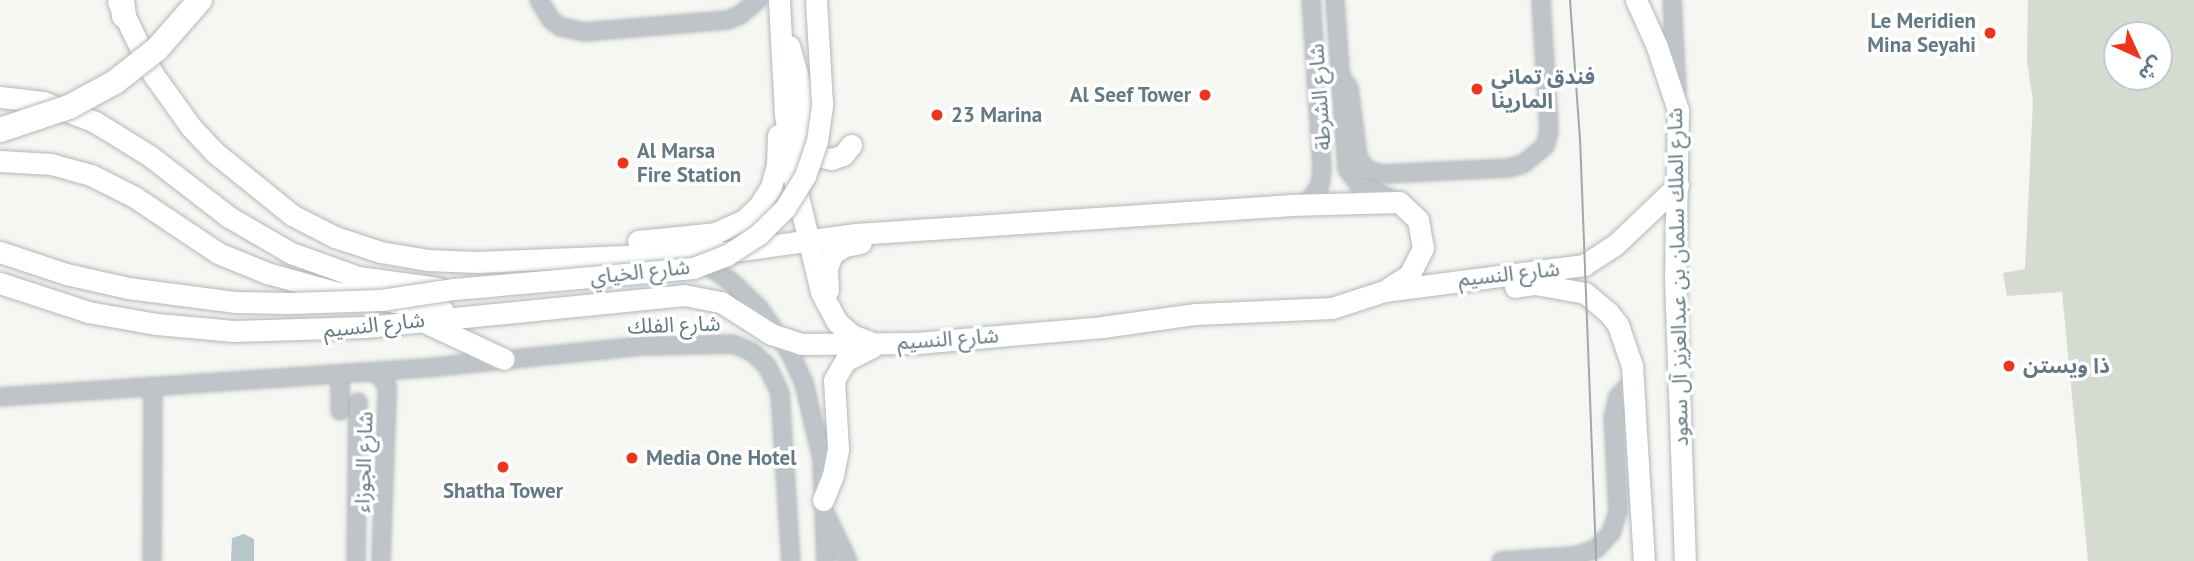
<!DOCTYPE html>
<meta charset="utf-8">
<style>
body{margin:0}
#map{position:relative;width:2194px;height:561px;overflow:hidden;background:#f6f6f2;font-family:"PT Sans","Noto Sans Arabic",sans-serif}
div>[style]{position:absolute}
.green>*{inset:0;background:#d6dbd1}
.water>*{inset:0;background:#b7c6c9}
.roads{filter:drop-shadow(0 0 2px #b1b8bb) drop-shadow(0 0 2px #b1b8bb)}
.minor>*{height:16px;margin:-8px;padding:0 8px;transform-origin:8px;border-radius:8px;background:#bec4c7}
.major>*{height:21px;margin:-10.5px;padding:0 10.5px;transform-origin:10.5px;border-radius:10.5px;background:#fff}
.highway>*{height:24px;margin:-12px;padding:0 12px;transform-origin:12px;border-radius:12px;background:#fff}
.tram>*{height:2px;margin:-1px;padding:0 1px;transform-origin:1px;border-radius:1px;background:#9fa8ad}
.bridges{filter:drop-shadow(0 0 2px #b1b8bb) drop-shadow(0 0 2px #b1b8bb)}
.major-bridge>*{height:21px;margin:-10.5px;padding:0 10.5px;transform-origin:10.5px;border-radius:10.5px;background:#fff}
.highway-bridge>*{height:24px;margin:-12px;padding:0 12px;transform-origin:12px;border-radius:12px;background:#fff}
.dots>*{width:19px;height:19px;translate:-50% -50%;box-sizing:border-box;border:4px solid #fff;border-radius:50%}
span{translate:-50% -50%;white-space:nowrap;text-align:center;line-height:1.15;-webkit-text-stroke:7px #fff;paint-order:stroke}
.poi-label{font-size:21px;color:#637a85;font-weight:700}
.right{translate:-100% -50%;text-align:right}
.left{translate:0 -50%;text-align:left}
.street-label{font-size:21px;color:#637a85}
.north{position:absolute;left:2103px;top:21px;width:70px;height:70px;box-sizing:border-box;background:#fff;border:2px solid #c1cace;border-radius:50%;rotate:135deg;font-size:19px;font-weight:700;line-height:28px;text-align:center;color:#637a85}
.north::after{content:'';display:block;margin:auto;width:24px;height:32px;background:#eb351d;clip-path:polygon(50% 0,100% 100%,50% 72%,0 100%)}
</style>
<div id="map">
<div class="green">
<div style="clip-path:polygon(evenodd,2028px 0,2194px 0,2194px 561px,2088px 561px,2062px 292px,2007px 296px,2003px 273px,2025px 269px,2033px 101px,2027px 61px,2028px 0,2117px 35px,2159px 35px,2159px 77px,2117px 77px,2117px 35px)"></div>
</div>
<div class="water">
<div style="clip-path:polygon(244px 534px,254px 539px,254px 561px,231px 561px,232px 538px)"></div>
</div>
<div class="roads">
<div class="minor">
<div style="left:539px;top:0;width:23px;rotate:59deg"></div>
<div style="left:551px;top:20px;width:12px;rotate:35deg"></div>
<div style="left:561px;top:27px;width:24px;rotate:12deg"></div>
<div style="left:584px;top:32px;width:144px;rotate:-4.8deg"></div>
<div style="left:728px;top:20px;width:13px;rotate:-23deg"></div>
<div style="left:740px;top:15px;width:23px;rotate:-40deg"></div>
<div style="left:1335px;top:0;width:169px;rotate:85.9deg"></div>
<div style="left:1347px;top:169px;width:20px;rotate:53deg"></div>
<div style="left:1359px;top:185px;width:41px;rotate:22.8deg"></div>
<div style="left:1672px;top:0;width:93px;rotate:86.9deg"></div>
<div style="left:1340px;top:75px;width:16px;rotate:55deg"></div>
<div style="left:1349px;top:88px;width:70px;rotate:82.6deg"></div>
<div style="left:1358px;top:157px;width:16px;rotate:55deg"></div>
<div style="left:1367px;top:170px;width:16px;rotate:15deg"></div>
<div style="left:1382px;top:174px;width:127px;rotate:-2.7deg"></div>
<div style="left:1509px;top:168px;width:15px;rotate:-16deg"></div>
<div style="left:1523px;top:164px;width:28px;rotate:-39deg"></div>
<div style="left:1545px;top:146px;width:16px;rotate:-75deg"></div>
<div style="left:1549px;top:131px;width:131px;rotate:-93.5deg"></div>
<div style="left:1307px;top:204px;width:23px;rotate:-56deg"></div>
<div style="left:1320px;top:185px;width:16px;rotate:-83deg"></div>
<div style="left:1322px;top:169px;width:169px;rotate:-93.7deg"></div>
<div style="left:700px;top:260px;width:39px;rotate:35deg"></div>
<div style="left:732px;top:282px;width:37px;rotate:44deg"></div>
<div style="left:759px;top:308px;width:55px;rotate:55.4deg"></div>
<div style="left:790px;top:353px;width:33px;rotate:65deg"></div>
<div style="left:804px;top:383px;width:78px;rotate:76.7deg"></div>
<div style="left:822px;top:459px;width:102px;rotate:87.8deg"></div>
<div style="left:372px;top:372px;width:10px;rotate:29deg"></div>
<div style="left:381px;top:377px;width:11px;rotate:56deg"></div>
<div style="left:387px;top:386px;width:10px;rotate:90deg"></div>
<div style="left:387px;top:396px;width:165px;rotate:92.1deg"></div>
<div style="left:340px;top:374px;width:37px;rotate:90deg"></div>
<div style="left:0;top:397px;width:436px;rotate:-3.9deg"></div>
<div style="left:435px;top:367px;width:208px;rotate:-5.8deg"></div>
<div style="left:642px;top:346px;width:91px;rotate:-1.3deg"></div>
<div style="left:733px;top:344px;width:21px;rotate:23deg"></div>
<div style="left:752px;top:352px;width:21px;rotate:43deg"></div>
<div style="left:767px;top:366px;width:30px;rotate:64deg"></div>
<div style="left:780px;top:393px;width:168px;rotate:86.3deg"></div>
<div style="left:825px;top:513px;width:53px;rotate:64.4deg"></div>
<div style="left:152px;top:561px;width:175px;rotate:-89.7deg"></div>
<div style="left:356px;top:561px;width:159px;rotate:-89.3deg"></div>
<div style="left:1501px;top:561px;width:74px;rotate:-3.9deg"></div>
<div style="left:1575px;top:556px;width:22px;rotate:-18deg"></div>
<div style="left:1596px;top:549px;width:22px;rotate:-47deg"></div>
<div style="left:1611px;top:533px;width:22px;rotate:-72deg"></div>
<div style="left:1618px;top:512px;width:94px;rotate:-93deg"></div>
<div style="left:1613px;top:418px;width:22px;rotate:-77deg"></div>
<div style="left:1618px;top:397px;width:22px;rotate:-47deg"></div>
</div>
<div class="major">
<div style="left:779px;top:0;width:113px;rotate:87deg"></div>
<div style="left:785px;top:113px;width:63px;rotate:82.6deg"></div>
<div style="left:793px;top:175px;width:120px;rotate:76.5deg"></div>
<div style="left:821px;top:292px;width:34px;rotate:62deg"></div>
<div style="left:837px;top:322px;width:20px;rotate:41deg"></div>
<div style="left:852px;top:335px;width:19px;rotate:21deg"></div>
<div style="left:1636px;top:0;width:48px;rotate:65.6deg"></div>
<div style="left:1656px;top:44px;width:70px;rotate:71.6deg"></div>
<div style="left:1678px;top:110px;width:167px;rotate:91deg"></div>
<div style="left:1675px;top:277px;width:284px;rotate:88deg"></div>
<div style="left:118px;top:2px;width:80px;rotate:64.1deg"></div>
<div style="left:153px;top:74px;width:65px;rotate:54.4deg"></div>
<div style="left:191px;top:127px;width:33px;rotate:47deg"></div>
<div style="left:213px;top:151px;width:102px;rotate:39deg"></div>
<div style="left:292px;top:215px;width:48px;rotate:27.1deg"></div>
<div style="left:335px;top:237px;width:48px;rotate:18.1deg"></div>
<div style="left:381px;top:252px;width:48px;rotate:9.7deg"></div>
<div style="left:428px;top:260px;width:48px;rotate:2.4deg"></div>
<div style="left:476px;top:262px;width:250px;rotate:-2.3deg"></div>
<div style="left:726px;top:252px;width:131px;rotate:-7.9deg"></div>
<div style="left:856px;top:234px;width:434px;rotate:-3.8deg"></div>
<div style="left:1289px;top:205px;width:110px;rotate:-1.6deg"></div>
<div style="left:1399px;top:202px;width:26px;rotate:43deg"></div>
<div style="left:1418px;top:220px;width:28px;rotate:80deg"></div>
<div style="left:1423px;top:248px;width:30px;rotate:117deg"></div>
<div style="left:1409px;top:275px;width:24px;rotate:147deg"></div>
<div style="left:789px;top:46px;width:36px;rotate:74deg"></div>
<div style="left:799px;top:81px;width:58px;rotate:83.1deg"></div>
<div style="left:806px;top:139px;width:12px;rotate:70deg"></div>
<div style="left:810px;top:150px;width:12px;rotate:35deg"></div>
<div style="left:820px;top:157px;width:12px;rotate:9deg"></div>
<div style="left:832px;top:159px;width:12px;rotate:-20deg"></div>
<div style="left:843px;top:155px;width:13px;rotate:-51deg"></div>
<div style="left:0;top:97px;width:43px;rotate:6.6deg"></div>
<div style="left:43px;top:102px;width:56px;rotate:21deg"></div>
<div style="left:95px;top:122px;width:65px;rotate:31.7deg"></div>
<div style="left:150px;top:156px;width:100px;rotate:37.7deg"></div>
<div style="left:229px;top:217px;width:72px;rotate:30.1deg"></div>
<div style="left:291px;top:253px;width:71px;rotate:19.7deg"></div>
<div style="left:358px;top:277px;width:81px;rotate:7.8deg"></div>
<div style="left:0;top:161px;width:51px;rotate:3.4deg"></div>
<div style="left:51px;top:164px;width:41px;rotate:15.4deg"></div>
<div style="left:91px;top:175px;width:47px;rotate:26.6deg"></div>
<div style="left:133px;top:196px;width:102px;rotate:33.8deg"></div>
<div style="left:218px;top:253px;width:53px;rotate:22.2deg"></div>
<div style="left:267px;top:273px;width:71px;rotate:15.6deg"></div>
<div style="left:335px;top:292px;width:109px;rotate:9.5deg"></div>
<div style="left:638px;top:241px;width:77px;rotate:-5.9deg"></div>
<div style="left:715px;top:233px;width:32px;rotate:-24deg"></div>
<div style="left:744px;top:220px;width:21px;rotate:-43deg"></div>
<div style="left:759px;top:206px;width:22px;rotate:-58deg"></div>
<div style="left:771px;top:187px;width:23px;rotate:-75deg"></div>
<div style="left:777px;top:165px;width:30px;rotate:-88deg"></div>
<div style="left:0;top:283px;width:93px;rotate:18.2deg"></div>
<div style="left:88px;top:312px;width:70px;rotate:9.9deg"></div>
<div style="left:157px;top:324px;width:77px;rotate:5.2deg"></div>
<div style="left:234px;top:331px;width:131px;rotate:-1.7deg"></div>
<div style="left:365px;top:327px;width:321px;rotate:-5.7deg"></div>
<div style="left:684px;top:295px;width:38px;rotate:11deg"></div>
<div style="left:721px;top:302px;width:59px;rotate:32.6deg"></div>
<div style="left:771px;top:334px;width:32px;rotate:18deg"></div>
<div style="left:801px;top:344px;width:116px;rotate:-0.5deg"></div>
<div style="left:917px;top:343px;width:186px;rotate:-4.9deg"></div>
<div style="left:1102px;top:327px;width:95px;rotate:-7.9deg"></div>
<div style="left:1196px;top:314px;width:136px;rotate:-2.5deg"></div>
<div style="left:1332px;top:308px;width:55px;rotate:-18.1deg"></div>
<div style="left:1384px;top:291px;width:202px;rotate:-7.4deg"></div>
<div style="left:1584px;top:265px;width:37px;rotate:-33deg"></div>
<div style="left:1615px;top:245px;width:87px;rotate:-43.6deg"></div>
<div style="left:1515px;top:287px;width:20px;rotate:-9deg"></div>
<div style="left:1535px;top:284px;width:51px;rotate:10.2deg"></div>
<div style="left:1585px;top:293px;width:30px;rotate:40deg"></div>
<div style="left:1608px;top:312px;width:16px;rotate:52deg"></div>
<div style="left:1618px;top:325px;width:43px;rotate:71.1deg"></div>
<div style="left:1632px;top:366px;width:195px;rotate:86.5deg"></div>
<div style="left:828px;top:290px;width:22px;rotate:-93deg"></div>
<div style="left:827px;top:268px;width:15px;rotate:-70deg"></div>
<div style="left:832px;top:254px;width:15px;rotate:-32deg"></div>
<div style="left:845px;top:246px;width:16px;rotate:-11deg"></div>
<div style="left:422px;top:321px;width:90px;rotate:24.9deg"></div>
<div style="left:823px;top:500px;width:27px;rotate:-68deg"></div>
<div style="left:833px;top:475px;width:26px;rotate:-79deg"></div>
<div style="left:838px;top:449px;width:69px;rotate:-93.3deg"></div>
<div style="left:834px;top:380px;width:22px;rotate:-60deg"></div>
<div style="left:845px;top:361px;width:31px;rotate:-27deg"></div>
</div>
<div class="highway">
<div style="left:122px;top:0;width:16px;rotate:83deg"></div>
</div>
</div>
<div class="tram">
<div style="left:1570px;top:0;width:138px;rotate:85.9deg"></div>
<div style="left:1580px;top:138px;width:423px;rotate:87.8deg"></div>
</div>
<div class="bridges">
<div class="major-bridge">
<div style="left:0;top:252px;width:70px;rotate:18.4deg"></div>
<div style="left:66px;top:274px;width:64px;rotate:12.7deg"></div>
<div style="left:128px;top:288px;width:109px;rotate:7.4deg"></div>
<div style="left:236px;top:302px;width:54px;rotate:1.1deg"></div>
<div style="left:290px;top:303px;width:91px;rotate:-1.9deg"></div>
<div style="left:381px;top:300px;width:74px;rotate:-8.6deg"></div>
<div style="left:454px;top:289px;width:240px;rotate:-5deg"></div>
<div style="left:693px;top:268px;width:36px;rotate:-21deg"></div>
<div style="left:727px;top:255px;width:38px;rotate:-33deg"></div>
<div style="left:759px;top:234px;width:37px;rotate:-45deg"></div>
<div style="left:785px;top:208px;width:38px;rotate:-58deg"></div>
<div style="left:805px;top:176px;width:37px;rotate:-71deg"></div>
<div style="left:817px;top:141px;width:37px;rotate:-82deg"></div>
<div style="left:822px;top:104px;width:104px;rotate:-93.3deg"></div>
</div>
<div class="highway-bridge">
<div style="left:0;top:130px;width:73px;rotate:-18.4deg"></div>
<div style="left:69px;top:107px;width:52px;rotate:-28.5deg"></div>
<div style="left:115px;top:82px;width:53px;rotate:-38.2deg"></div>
<div style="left:157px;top:49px;width:65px;rotate:-48.7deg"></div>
</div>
</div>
<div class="dots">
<div style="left:1990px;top:33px;background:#eb351d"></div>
<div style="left:1477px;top:89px;background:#eb351d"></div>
<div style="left:1205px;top:95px;background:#eb351d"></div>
<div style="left:937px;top:115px;background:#eb351d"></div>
<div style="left:623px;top:163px;background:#eb351d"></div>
<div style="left:2009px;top:366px;background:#eb351d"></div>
<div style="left:632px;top:458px;background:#eb351d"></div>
<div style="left:503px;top:467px;background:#eb351d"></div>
</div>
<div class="poi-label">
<span class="right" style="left:1976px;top:33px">Le Meridien<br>Mina Seyahi</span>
<span class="left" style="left:1491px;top:89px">فندق تماني<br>المارينا</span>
<span class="right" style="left:1191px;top:95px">Al Seef Tower</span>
<span class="left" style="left:951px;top:115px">23 Marina</span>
<span class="left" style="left:637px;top:163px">Al Marsa<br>Fire Station</span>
<span class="left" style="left:2023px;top:366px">ذا ويستن</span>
<span class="left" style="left:646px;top:458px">Media One Hotel</span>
<span style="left:503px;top:491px">Shatha Tower</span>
</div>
<div class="street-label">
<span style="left:1320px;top:97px;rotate:-94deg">شارع الشرطة</span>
<span style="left:640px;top:272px;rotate:-6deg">شارع الخياي</span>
<span style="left:1509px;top:274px;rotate:-6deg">شارع النسيم</span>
<span style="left:1678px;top:277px;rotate:-91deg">شارع الملك سلمان بن عبدالعزيز آل سعود</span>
<span style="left:374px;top:325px;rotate:-6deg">شارع النسيم</span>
<span style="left:674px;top:325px;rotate:-2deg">شارع الفلك</span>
<span style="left:948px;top:339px;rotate:-4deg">شارع النسيم</span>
<span style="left:364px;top:462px;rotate:-88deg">شارع الجوزاء</span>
</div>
<div class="north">ش</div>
</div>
